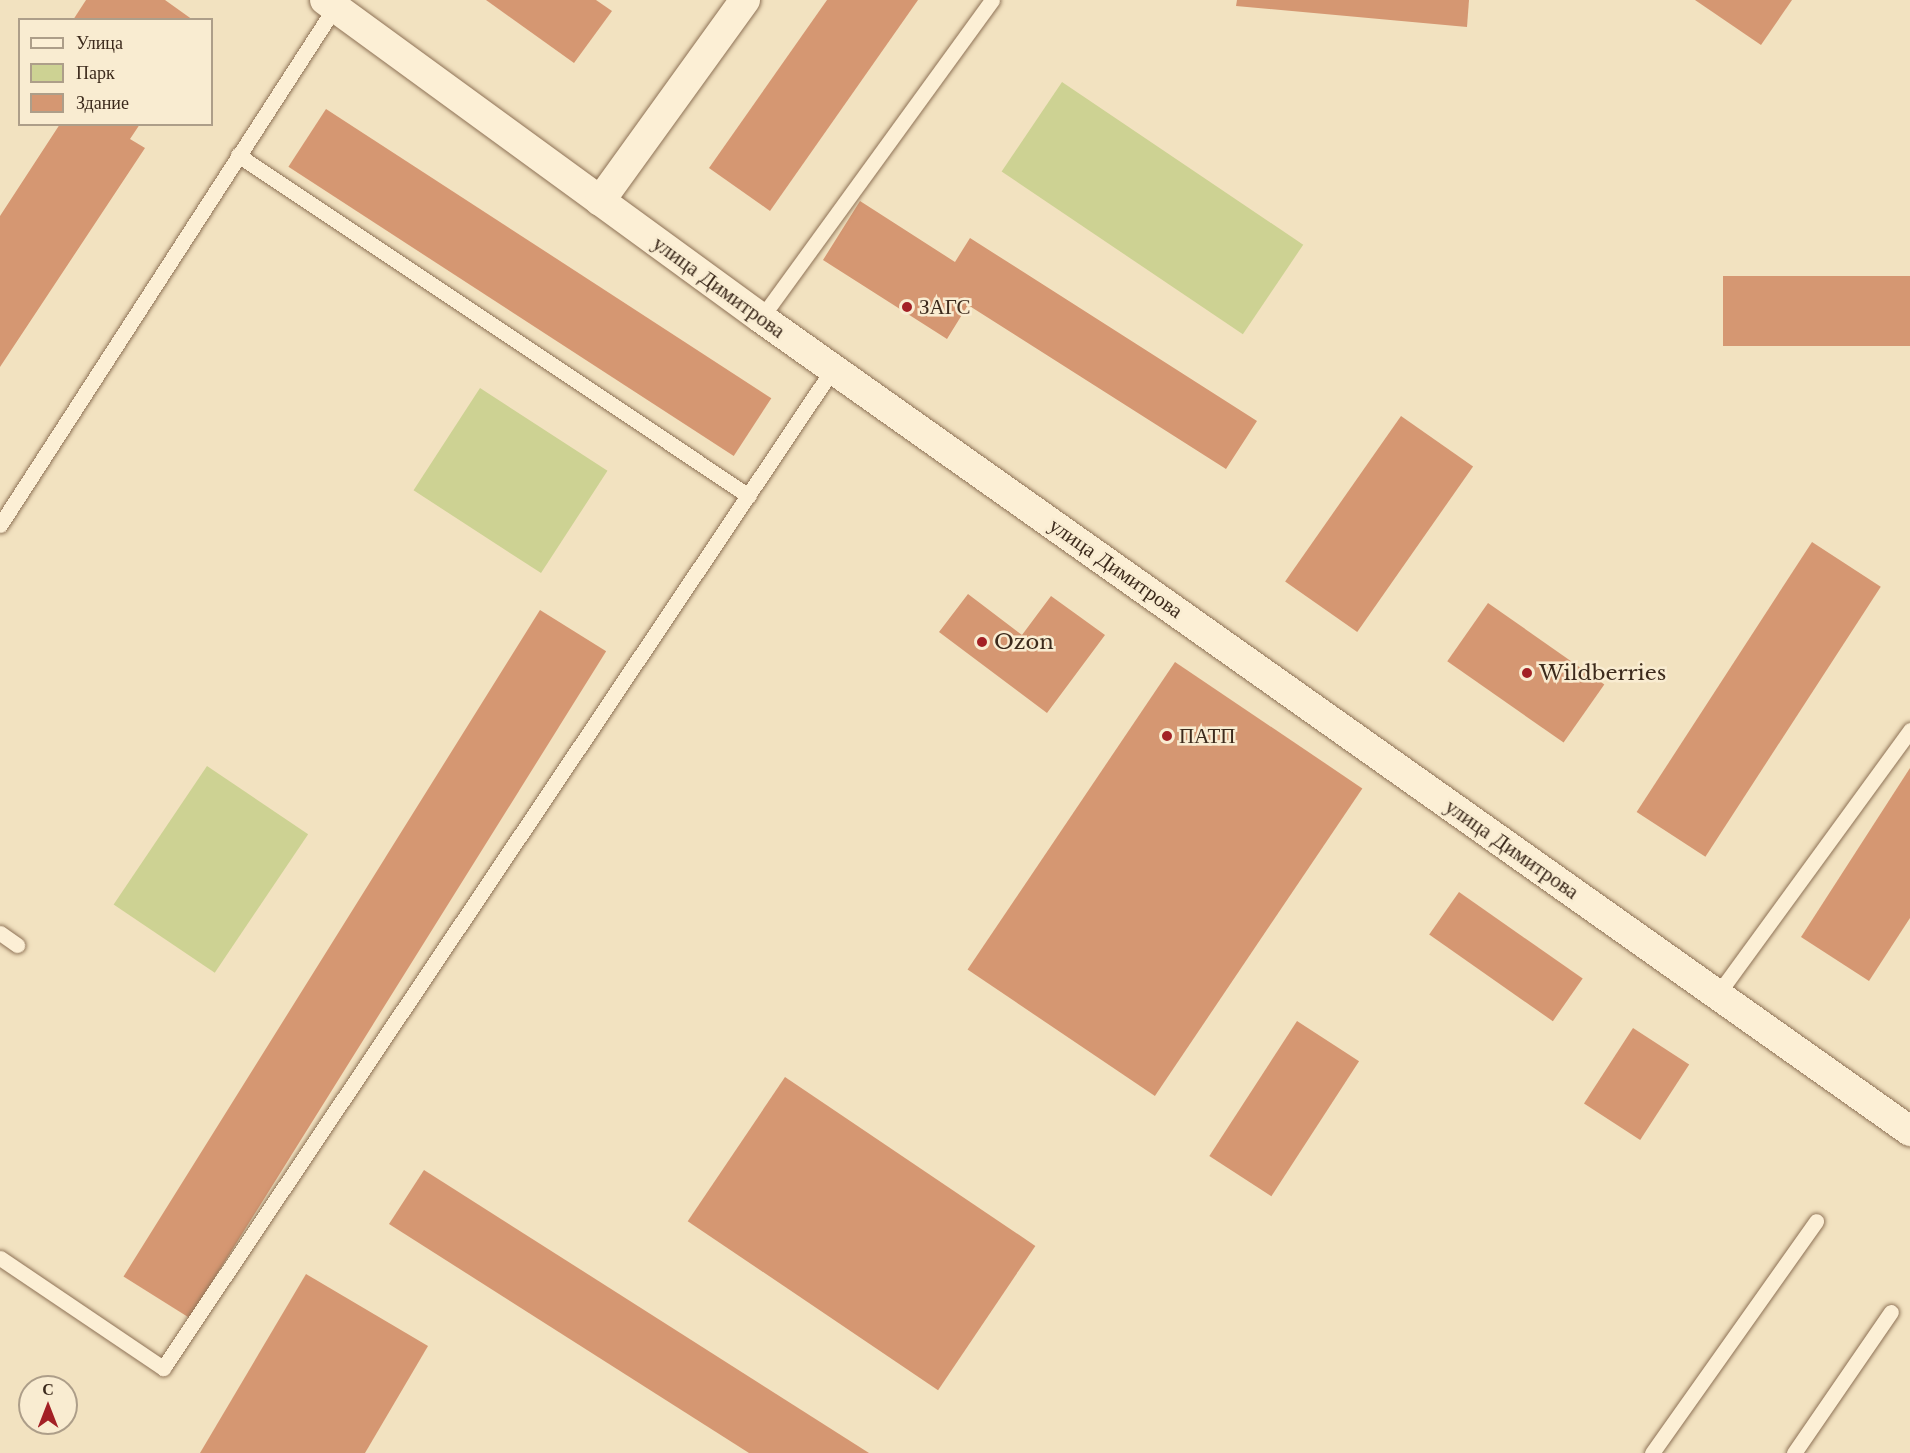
<!DOCTYPE html>
<meta charset="utf-8">
<style>
body{margin:0}
#map{position:relative;width:1910px;height:1453px;overflow:hidden;background:#f2e2c0;font-family:"Libre Baskerville",serif}
div>[style]{position:absolute}
.green>*{inset:0;background:#cdd293;transform-origin:0 0}
.building>*{inset:0;background:#d59772;transform-origin:0 0}
.roads{filter:drop-shadow(0 0 2px #8e7256) drop-shadow(0 0 2px #8e7256)}
.service>*{height:15px;margin:-7.5px;padding:0 7.5px;transform-origin:7.5px;border-radius:7.5px;background:#fcefd5}
.minor>*{height:30px;margin:-15px;padding:0 15px;transform-origin:15px;border-radius:15px;background:#fcefd5}
.dots>*{width:16px;height:16px;translate:-50% -50%;box-sizing:border-box;border:3px solid #f9ecd1;border-radius:50%}
span{translate:-50% -50%;white-space:nowrap;text-align:center;line-height:1.15;-webkit-text-stroke:5px #f9ecd1;paint-order:stroke}
.street-label{font-size:21px;color:#3c2a1c}
.poi-label{font-size:21px;color:#3c2a1c}
.left{translate:0 -50%;text-align:left}
.legend{position:absolute;left:18px;top:18px;width:195px;height:108px;box-sizing:border-box;background:#f9ecd1;border:2px solid #ad9e89;margin:0;padding:8px 10px;list-style:none;font-size:18px;color:#3c2a1c}
.legend li{display:flex;align-items:center;gap:12px;height:30px}
.legend b{width:30px;border:2px solid #ad9e89}
.north{position:absolute;left:18px;top:1375px;width:60px;height:60px;box-sizing:border-box;background:#f9ecd1;border:2px solid #ad9e89;border-radius:50%;rotate:0deg;font-size:16px;font-weight:700;line-height:24px;text-align:center;color:#3c2a1c}
.north::after{content:'';display:block;margin:auto;width:21px;height:27px;background:#a32025;clip-path:polygon(50% 0,100% 100%,50% 72%,0 100%)}
</style>
<div id="map">
<div class="green">
<div style="left:1062px;top:82px;width:291px;height:108px;rotate:34deg"></div>
<div style="left:480px;top:388px;width:152px;height:122px;rotate:33deg"></div>
<div style="left:207px;top:766px;width:122px;height:167px;rotate:34deg"></div>
</div>
<div class="building">
<div style="clip-path:polygon(86px 0,165px 0,193px 20px,73px 20px)"></div>
<div style="clip-path:polygon(486px 0,596px 0,612px 11px,574px 63px)"></div>
<div style="clip-path:polygon(827px 0,918px 0,770px 211px,709px 168px)"></div>
<div style="clip-path:polygon(1237px 0,1469px 0,1467px 27px,1236px 6px)"></div>
<div style="clip-path:polygon(1695px 0,1792px 0,1761px 45px)"></div>
<div style="left:326px;top:109px;width:531px;height:69px;rotate:33deg"></div>
<div style="clip-path:polygon(60px 124px,140px 124px,130px 139px,145px 148px,0 367px,0 216px)"></div>
<div style="clip-path:polygon(860px 201px,955px 262px,970px 238px,1257px 421px,1226px 469px,968px 305px,947px 339px,823px 260px)"></div>
<div style="left:1910px;top:276px;width:70px;height:187px;rotate:90deg"></div>
<div style="left:1401px;top:416px;width:88px;height:202px;rotate:35deg"></div>
<div style="left:1812px;top:542px;width:82px;height:322px;rotate:33deg"></div>
<div style="clip-path:polygon(968px 594px,1022px 635px,1051px 596px,1105px 635px,1047px 713px,939px 632px)"></div>
<div style="left:1488px;top:603px;width:142px;height:71px;rotate:35deg"></div>
<div style="left:540px;top:610px;width:78px;height:786px;rotate:32deg"></div>
<div style="left:1175px;top:662px;width:226px;height:371px;rotate:34deg"></div>
<div style="clip-path:polygon(1910px 768px,1910px 918px,1869px 981px,1801px 937px)"></div>
<div style="left:1459px;top:892px;width:151px;height:52px;rotate:35deg"></div>
<div style="left:1297px;top:1021px;width:74px;height:161px;rotate:33deg"></div>
<div style="left:1633px;top:1028px;width:67px;height:90px;rotate:33deg"></div>
<div style="left:785px;top:1077px;width:302px;height:174px;rotate:34deg"></div>
<div style="clip-path:polygon(424px 1170px,869px 1453px,749px 1453px,389px 1224px)"></div>
<div style="clip-path:polygon(306px 1274px,428px 1346px,365px 1453px,200px 1453px)"></div>
</div>
<div class="roads">
<div class="service">
<div style="left:238px;top:155px;width:614px;rotate:33.72deg"></div>
<div style="left:761px;top:318px;width:393px;rotate:-54deg"></div>
<div style="left:0;top:525px;width:617px;rotate:-57.11deg"></div>
<div style="left:0;top:933px;width:21px;rotate:35deg"></div>
<div style="left:1717px;top:995px;width:328px;rotate:-53.9deg"></div>
<div style="left:0;top:1258px;width:197px;rotate:34deg"></div>
<div style="left:163px;top:1368px;width:1205px;rotate:-56.16deg"></div>
<div style="left:1652px;top:1453px;width:284px;rotate:-54.7deg"></div>
<div style="left:1794px;top:1453px;width:171px;rotate:-55.5deg"></div>
</div>
<div class="minor">
<div style="left:325px;top:0;width:540px;rotate:36.11deg"></div>
<div style="left:761px;top:318px;width:1408px;rotate:35.28deg"></div>
<div style="left:600px;top:201px;width:248px;rotate:-54.2deg"></div>
</div>
</div>
<div class="dots">
<div style="left:907px;top:307px;background:#a32025"></div>
<div style="left:982px;top:642px;background:#a32025"></div>
<div style="left:1527px;top:673px;background:#a32025"></div>
<div style="left:1167px;top:736px;background:#a32025"></div>
</div>
<div class="street-label">
<span style="left:719px;top:287px;rotate:36deg">улица Димитрова</span>
<span style="left:1116px;top:568px;rotate:35deg">улица Димитрова</span>
<span style="left:1512px;top:849px;rotate:35deg">улица Димитрова</span>
</div>
<div class="poi-label">
<span class="left" style="left:919px;top:307px">ЗАГС</span>
<span class="left" style="left:994px;top:642px">Ozon</span>
<span class="left" style="left:1539px;top:673px">Wildberries</span>
<span class="left" style="left:1179px;top:736px">ПАТП</span>
</div>
<ul class="legend">
<li><b style="height:8px;background:#fcefd5"></b>Улица</li>
<li><b style="height:16px;background:#cdd293"></b>Парк</li>
<li><b style="height:16px;background:#d59772"></b>Здание</li>
</ul>
<div class="north">С</div>
</div>
